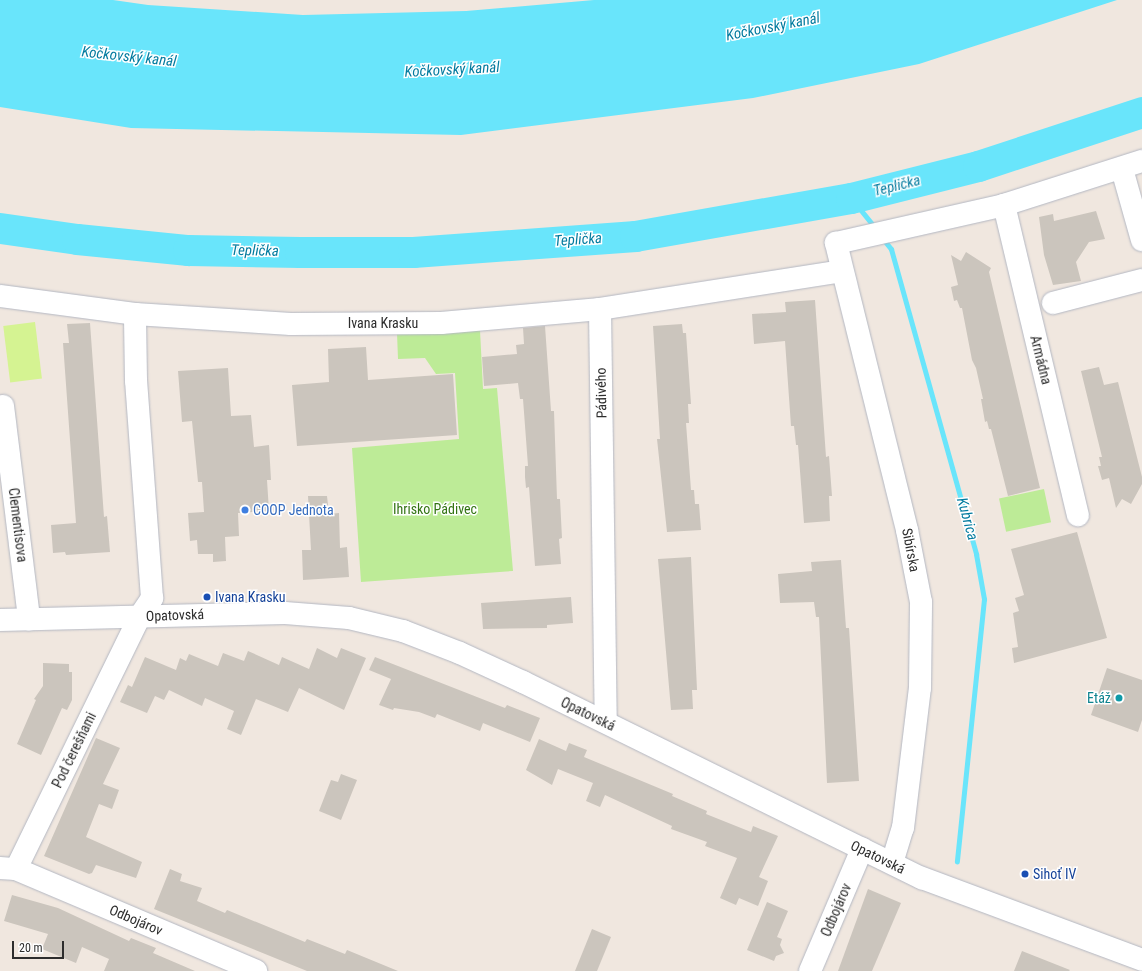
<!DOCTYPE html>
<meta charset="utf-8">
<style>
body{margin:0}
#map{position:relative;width:1142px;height:971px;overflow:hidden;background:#f0e7df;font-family:"Roboto Condensed",sans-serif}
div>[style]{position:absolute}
.green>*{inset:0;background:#bdeb97;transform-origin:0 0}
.pitch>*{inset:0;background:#d5f392;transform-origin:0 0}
.water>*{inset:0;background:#69e5fb}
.stream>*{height:5px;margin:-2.5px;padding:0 2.5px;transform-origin:2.5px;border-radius:2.5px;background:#69e5fb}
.river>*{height:31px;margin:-15.5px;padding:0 15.5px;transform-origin:15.5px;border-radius:15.5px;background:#69e5fb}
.building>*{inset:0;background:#cbc5bd}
.roads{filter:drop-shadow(0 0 1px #b3b7c2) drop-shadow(0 0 1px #b3b7c2)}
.minor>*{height:22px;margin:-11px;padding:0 11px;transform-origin:11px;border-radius:11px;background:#fff}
.dots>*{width:11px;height:11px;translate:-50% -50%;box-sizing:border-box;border:2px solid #fff;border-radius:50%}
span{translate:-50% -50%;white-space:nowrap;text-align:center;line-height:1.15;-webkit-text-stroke:3px #fff;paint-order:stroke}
.street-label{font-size:14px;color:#2d2d2d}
.park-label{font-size:14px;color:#337413}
.shop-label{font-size:14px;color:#366cbe}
.left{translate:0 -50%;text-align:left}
.transit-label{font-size:14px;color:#164399}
.culture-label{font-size:14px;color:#0d838f}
.right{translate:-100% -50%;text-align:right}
.water-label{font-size:15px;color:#027b9f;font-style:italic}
.scale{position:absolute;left:12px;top:941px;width:52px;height:18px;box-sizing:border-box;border:2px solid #2d2d2d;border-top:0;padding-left:5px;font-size:12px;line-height:14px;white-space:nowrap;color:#2d2d2d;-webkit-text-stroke:3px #fff;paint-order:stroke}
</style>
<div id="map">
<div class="green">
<div style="clip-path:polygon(480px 330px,483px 389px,497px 388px,513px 571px,361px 582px,352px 448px,459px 439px,455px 373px,436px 374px,425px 358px,398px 359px,397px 333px)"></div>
<div style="left:1044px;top:489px;width:34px;height:46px;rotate:78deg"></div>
</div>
<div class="pitch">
<div style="left:35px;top:322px;width:57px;height:32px;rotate:83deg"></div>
</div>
<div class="water">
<div style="clip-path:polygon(0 0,113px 0,148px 5px,303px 15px,466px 11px,594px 0,1117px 0,919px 64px,753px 98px,461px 135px,131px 128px,0 107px)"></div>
</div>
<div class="stream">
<div style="left:851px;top:198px;width:40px;rotate:51deg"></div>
<div style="left:883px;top:239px;width:13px;rotate:51deg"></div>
<div style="left:891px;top:249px;width:317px;rotate:74.4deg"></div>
<div style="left:976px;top:554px;width:46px;rotate:79.9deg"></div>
<div style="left:984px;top:599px;width:264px;rotate:95.9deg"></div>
</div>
<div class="river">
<div style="left:0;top:228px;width:78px;rotate:8.1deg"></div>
<div style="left:77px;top:239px;width:112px;rotate:5.7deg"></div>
<div style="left:188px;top:250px;width:112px;rotate:1deg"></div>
<div style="left:300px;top:252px;width:113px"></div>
<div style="left:413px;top:252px;width:223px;rotate:-4.1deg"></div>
<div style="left:635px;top:236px;width:219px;rotate:-10deg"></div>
<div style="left:851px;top:198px;width:131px;rotate:-14.1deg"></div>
<div style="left:978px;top:166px;width:173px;rotate:-18.2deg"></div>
</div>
<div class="building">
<div style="clip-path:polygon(1096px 211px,1105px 239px,1089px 242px,1076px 262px,1081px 281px,1053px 285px,1044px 255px,1039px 217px,1053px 214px,1054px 221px)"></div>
<div style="clip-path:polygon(966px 252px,991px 268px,989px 272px,1040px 488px,1008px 496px,991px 429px,989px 429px,987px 421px,985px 422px,981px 399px,983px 399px,976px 368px,972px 360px,962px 308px,960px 308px,957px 300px,954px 301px,951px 287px,958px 285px,951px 255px,961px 261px)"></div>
<div style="clip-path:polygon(815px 300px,826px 457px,829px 456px,832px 496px,829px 496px,830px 521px,804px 523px,798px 445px,796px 445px,794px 426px,791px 426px,785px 341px,754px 344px,752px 314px,786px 312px,785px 302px)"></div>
<div style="clip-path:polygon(90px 323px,104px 517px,107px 516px,110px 552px,66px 555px,65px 552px,53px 553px,51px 525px,76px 523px,63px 343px,69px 343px,67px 324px)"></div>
<div style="clip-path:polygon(682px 324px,683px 333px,686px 333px,691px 404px,688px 404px,689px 423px,686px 423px,691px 490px,694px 490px,695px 504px,699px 504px,701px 530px,667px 532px,657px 439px,660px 439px,653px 326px)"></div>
<div style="clip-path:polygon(545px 326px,551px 411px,554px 411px,557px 499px,560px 499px,562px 538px,559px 539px,561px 564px,535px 566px,529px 487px,526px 488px,525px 477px,525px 466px,528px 466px,523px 399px,520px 399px,518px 383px,484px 386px,482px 357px,517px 354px,516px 345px,524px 344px,523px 328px)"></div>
<div style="clip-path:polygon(366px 347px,368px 380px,453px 374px,457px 435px,297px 446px,292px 385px,329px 382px,328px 349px)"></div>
<div style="clip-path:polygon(1099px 367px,1104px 385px,1118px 382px,1142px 477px,1142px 484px,1131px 504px,1122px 499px,1116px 508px,1109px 478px,1102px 480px,1098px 466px,1101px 466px,1099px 457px,1102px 457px,1081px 371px)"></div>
<div style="clip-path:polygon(228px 368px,231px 416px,251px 415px,254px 447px,269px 445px,271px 480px,267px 480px,269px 511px,238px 513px,239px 536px,225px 537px,226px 561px,213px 562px,213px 554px,198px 554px,197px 540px,190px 541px,188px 513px,204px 512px,202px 482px,198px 482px,192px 421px,182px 422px,178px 371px)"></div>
<div style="clip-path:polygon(308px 496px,327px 496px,329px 514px,339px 513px,340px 548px,347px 547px,349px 577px,303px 580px,302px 550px,311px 550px)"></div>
<div style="clip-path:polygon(1077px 532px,1107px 638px,1014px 663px,1012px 648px,1018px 647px,1013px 613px,1019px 611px,1015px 598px,1024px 595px,1011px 549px)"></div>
<div style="clip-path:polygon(691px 557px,697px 690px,692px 690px,693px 709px,671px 710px,658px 559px)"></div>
<div style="clip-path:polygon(841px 560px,846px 628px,849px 628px,859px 781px,827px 783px,819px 617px,816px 617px,814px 602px,780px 603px,778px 574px,812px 571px,811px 562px)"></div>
<div style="clip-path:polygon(571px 597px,573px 623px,547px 625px,547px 628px,483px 629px,481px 603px)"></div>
<div style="clip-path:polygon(317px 648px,337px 658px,341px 648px,366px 658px,344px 710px,299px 688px,288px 712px,256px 699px,241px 735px,227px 729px,234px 711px,205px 698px,202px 706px,169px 690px,164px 700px,155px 696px,147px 713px,120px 702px,128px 685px,132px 687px,145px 657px,176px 670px,180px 658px,186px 661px,189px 654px,218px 666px,223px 653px,244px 661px,248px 651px,279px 665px,282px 657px,309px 669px)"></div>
<div style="clip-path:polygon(375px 657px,505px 708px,507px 705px,540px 718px,530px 742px,483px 723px,480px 731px,437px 714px,435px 718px,419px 712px,394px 708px,393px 710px,379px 705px,391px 679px,369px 670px)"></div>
<div style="clip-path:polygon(43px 663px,69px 664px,69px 672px,72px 672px,72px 700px,67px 710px,62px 708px,41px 755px,17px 744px,36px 700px,34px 699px,43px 686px)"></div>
<div style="clip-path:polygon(1107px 668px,1142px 680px,1142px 720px,1138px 732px,1091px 715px)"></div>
<div style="clip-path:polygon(96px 738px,120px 748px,103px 784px,119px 790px,112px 809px,99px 804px,86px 837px,142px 862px,136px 878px,96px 865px,92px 873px,89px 874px,44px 856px)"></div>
<div style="clip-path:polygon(539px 739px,566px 751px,569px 743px,587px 750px,584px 757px,673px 794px,672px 796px,707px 811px,706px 814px,751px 832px,753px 826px,778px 836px,759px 877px,768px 881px,758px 906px,739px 898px,736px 905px,720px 898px,737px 858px,705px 846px,707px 842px,671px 829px,672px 826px,605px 795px,600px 807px,586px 801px,593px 783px,558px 769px,552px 785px,526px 770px)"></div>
<div style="clip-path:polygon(341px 774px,357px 780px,341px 820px,319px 811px,331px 780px,338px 782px)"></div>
<div style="clip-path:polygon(170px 869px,182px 874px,180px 881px,202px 888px,197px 901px,225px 913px,227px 910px,305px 942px,307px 939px,345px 954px,347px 950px,398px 971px,307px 971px,154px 909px)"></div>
<div style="clip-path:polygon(868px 889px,901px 903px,872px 971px,838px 971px)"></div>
<div style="clip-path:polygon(12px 895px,58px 908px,129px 941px,131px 938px,156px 948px,153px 953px,195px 971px,104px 971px,109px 959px,82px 947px,76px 963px,42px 949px,48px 934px,4px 921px)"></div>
<div style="clip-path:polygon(767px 902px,788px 911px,777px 937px,782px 939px,780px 945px,784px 953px,776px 956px,774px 961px,747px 950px)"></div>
<div style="clip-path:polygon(592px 929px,611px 937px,597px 971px,575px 971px)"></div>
<div style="clip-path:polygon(1022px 951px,1070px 970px,1069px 971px,1014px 971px)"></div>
</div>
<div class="roads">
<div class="minor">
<div style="left:1122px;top:169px;width:74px;rotate:74.3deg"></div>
<div style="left:1004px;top:205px;width:319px;rotate:76.6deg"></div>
<div style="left:0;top:296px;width:136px;rotate:7.6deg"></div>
<div style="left:1053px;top:303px;width:92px;rotate:-14.5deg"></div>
<div style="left:600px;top:309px;width:413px;rotate:89.2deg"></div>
<div style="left:3px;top:406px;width:215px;rotate:83deg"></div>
<div style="left:0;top:620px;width:285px;rotate:-1.4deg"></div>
<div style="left:285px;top:613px;width:64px;rotate:4.5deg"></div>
<div style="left:349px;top:618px;width:56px;rotate:13.5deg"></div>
<div style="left:403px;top:631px;width:61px;rotate:21.1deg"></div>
<div style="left:460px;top:653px;width:69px;rotate:24.7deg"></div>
<div style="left:523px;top:682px;width:445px;rotate:26.2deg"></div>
<div style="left:922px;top:878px;width:235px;rotate:20.4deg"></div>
<div style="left:892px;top:863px;width:37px;rotate:-73deg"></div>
<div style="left:903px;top:828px;width:141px;rotate:-83.1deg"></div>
<div style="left:920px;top:688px;width:86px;rotate:-89.3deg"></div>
<div style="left:921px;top:602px;width:73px;rotate:-101deg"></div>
<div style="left:907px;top:530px;width:296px;rotate:-103.9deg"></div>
<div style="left:836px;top:243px;width:172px;rotate:-12.7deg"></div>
<div style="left:1004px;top:205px;width:145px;rotate:-17.7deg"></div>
<div style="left:0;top:868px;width:16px;rotate:4deg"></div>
<div style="left:16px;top:869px;width:261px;rotate:23deg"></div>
<div style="left:16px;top:869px;width:282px;rotate:-63.9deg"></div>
<div style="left:140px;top:616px;width:22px;rotate:-56deg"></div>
<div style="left:152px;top:598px;width:218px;rotate:-94.2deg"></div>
<div style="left:136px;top:381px;width:67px;rotate:-90.9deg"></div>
<div style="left:135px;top:314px;width:156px;rotate:3.7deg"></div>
<div style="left:291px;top:324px;width:150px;rotate:-0.4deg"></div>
<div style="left:441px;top:323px;width:160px;rotate:-5deg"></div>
<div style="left:600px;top:309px;width:245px;rotate:-8.9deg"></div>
<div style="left:810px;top:971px;width:133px;rotate:-66.9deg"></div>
</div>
</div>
<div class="dots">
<div style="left:245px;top:510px;background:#3f7fe0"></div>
<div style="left:207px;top:597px;background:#1a4fb4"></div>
<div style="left:1119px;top:698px;background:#0f9aa8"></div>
<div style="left:1025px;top:874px;background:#1a4fb4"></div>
</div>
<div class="street-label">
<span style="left:383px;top:323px">Ivana Krasku</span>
<span style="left:1041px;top:360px;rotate:76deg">Armádna</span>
<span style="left:601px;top:393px;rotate:-91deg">Pádivého</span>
<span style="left:18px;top:525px;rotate:83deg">Clementisova</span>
<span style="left:911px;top:550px;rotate:79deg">Sibírska</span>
<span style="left:175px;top:615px;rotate:-2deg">Opatovská</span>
<span style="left:588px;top:714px;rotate:26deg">Opatovská</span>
<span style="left:74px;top:750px;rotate:-64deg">Pod čerešňami</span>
<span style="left:878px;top:857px;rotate:26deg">Opatovská</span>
<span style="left:836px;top:910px;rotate:-67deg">Odbojárov</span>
<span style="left:136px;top:920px;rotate:23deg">Odbojárov</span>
</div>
<div class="park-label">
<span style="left:435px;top:509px">Ihrisko Pádivec</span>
</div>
<div class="shop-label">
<span class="left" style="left:253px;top:510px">COOP Jednota</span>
</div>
<div class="transit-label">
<span class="left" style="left:215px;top:597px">Ivana Krasku</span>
<span class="left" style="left:1033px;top:874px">Sihoť IV</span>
</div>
<div class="culture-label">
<span class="right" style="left:1111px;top:698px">Etáž</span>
</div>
<div class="water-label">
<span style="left:773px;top:27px;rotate:-11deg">Kočkovský kanál</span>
<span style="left:129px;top:57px;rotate:6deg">Kočkovský kanál</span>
<span style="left:452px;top:70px;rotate:-3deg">Kočkovský kanál</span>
<span style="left:897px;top:186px;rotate:-14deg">Teplička</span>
<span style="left:578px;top:240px;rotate:-4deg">Teplička</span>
<span style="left:255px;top:251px;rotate:1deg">Teplička</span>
<span style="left:967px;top:519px;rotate:74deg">Kubrica</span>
</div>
<div class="scale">20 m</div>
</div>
